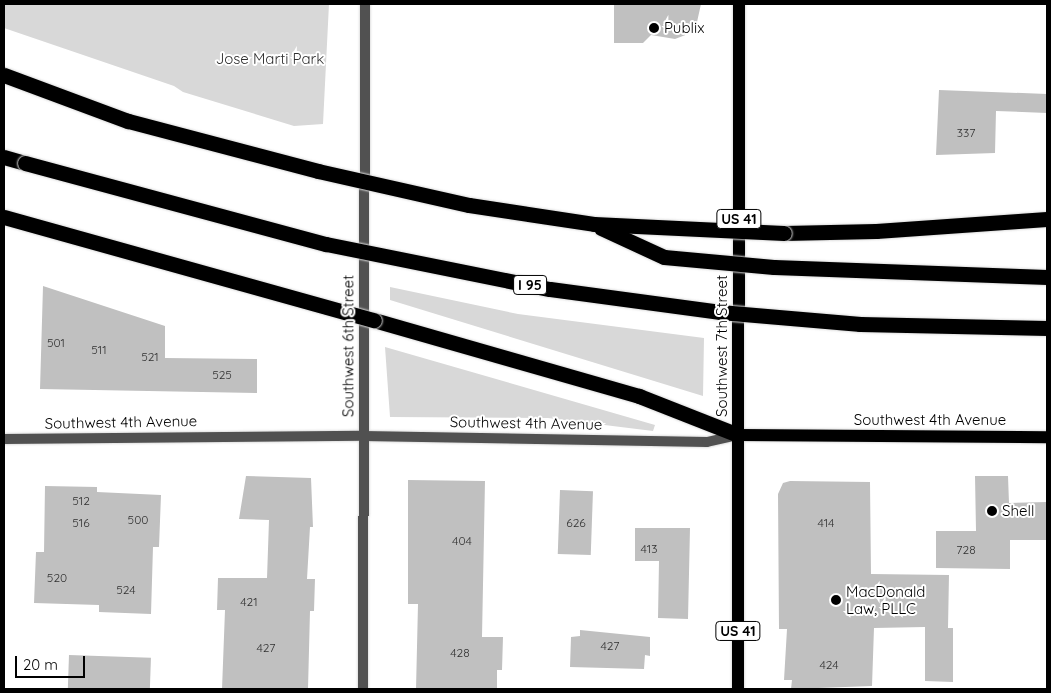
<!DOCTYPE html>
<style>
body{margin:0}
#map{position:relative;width:1051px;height:693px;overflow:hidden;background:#fff;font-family:Quicksand,sans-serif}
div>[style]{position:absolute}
.green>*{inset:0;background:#d8d8d8}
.building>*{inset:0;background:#c0c0c0;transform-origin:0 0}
.roads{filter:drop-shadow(0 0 1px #dbdbdb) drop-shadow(0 0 1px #dbdbdb)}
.tertiary>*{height:10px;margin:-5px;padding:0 5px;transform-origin:5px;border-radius:5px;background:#515151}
.primary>*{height:12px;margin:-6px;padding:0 6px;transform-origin:6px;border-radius:6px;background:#000}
.motorway>*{height:15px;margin:-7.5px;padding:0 7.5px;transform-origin:7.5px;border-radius:7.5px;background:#000}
.bridges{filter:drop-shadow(0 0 1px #dbdbdb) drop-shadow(0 0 1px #dbdbdb)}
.motorway-bridge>*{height:15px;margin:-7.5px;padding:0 7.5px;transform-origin:7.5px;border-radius:7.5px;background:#000}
.dots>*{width:14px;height:14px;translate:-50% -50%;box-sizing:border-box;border:2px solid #fff;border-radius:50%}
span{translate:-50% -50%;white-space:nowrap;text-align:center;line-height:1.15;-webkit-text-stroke:4px #fff;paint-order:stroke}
.number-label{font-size:12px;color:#303030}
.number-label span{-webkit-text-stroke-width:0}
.shield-label span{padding:1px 4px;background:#fff;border:1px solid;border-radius:4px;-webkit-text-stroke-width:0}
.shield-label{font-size:14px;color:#000;font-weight:700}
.poi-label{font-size:15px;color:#000}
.left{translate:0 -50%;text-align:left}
.park-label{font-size:15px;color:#2f2f2f}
.street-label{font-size:15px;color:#000}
.frame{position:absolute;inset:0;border:5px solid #000;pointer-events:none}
.scale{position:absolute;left:15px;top:656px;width:70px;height:22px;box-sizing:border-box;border:2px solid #000;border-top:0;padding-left:6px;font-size:15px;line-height:18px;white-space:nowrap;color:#000;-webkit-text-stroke:4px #fff;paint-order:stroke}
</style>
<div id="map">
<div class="green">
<div style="clip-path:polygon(4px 4px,329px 4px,323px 124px,294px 126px,183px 92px,174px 86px,4px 28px)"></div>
<div style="clip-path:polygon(390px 287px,518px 314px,704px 338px,703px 396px,390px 300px)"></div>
<div style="clip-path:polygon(385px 347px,655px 425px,653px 431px,548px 418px,390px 417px)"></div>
</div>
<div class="building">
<div style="clip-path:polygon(614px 4px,701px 4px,697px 22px,688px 34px,675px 39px,651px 35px,643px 43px,614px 43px)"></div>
<div style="clip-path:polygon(939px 90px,1047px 94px,1047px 113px,996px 111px,995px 153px,936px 155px)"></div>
<div style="clip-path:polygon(43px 286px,165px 326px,165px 358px,257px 359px,257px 393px,40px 389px)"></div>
<div style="clip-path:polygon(246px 476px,311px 478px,313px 527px,310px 527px,307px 579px,315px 579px,314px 611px,310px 611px,308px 689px,222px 689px,225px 610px,217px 610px,218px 578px,267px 578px,269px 520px,239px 519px)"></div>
<div style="clip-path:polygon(975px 476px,1008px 476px,1009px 503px,1047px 502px,1047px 540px,1010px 540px,1010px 569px,936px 568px,936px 531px,976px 531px)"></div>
<div style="clip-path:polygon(408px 480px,485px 481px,482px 637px,503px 637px,502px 670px,497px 670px,497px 689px,416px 689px,418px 604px,408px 604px)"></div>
<div style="clip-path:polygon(790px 481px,870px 482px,871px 574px,949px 575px,948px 628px,953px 628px,953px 682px,925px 681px,925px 627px,874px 628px,872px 686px,791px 689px,792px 680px,784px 680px,787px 629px,779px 629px,778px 494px,783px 483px)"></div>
<div style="clip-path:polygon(45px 486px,97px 487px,97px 492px,161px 495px,159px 547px,153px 547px,151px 614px,99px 612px,99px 605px,34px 603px,36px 552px,44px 552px)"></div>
<div style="left:560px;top:490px;width:33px;height:64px;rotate:2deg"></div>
<div style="clip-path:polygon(635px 528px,690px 528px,688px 619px,658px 618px,659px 561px,635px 561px)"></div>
<div style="clip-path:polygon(580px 630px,650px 637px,650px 656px,645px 655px,644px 669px,570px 667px,571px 637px,580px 636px)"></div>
<div style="left:69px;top:655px;width:82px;height:34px;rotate:2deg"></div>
</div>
<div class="roads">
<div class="tertiary">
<div style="left:4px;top:439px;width:359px;rotate:-0.5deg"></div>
<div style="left:363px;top:436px;width:344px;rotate:1deg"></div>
<div style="left:707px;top:442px;width:31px;rotate:-13deg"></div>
<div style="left:363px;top:689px;width:685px;rotate:-89.83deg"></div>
</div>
<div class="primary">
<div style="left:738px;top:435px;width:309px;rotate:0.4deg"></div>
<div style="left:738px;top:689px;width:685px;rotate:-89.92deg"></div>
</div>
<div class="motorway">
<div style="left:4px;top:157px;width:22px;rotate:16deg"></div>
<div style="left:784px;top:233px;width:92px;rotate:-1.2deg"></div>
<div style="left:876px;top:231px;width:171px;rotate:-4deg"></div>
<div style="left:374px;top:320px;width:276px;rotate:16deg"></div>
<div style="left:639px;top:396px;width:106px;rotate:21.5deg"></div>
</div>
</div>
<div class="bridges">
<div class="motorway-bridge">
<div style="left:4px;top:75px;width:132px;rotate:20.4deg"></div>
<div style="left:128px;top:121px;width:196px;rotate:14.7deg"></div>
<div style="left:318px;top:171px;width:155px;rotate:12.7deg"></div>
<div style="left:469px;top:205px;width:126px;rotate:8.6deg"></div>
<div style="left:594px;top:224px;width:190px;rotate:2.7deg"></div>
<div style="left:25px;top:163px;width:312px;rotate:15.1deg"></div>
<div style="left:326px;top:244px;width:228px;rotate:11.4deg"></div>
<div style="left:550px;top:289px;width:172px;rotate:7.7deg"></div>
<div style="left:720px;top:312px;width:141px;rotate:4.9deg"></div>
<div style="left:860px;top:324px;width:187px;rotate:1.2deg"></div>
<div style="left:4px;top:217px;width:384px;rotate:15.6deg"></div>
<div style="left:601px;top:228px;width:69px;rotate:24.7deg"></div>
<div style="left:664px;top:257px;width:110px;rotate:5.2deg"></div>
<div style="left:774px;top:267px;width:273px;rotate:2.1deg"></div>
</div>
</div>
<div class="dots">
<div style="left:654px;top:28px;background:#000"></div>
<div style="left:992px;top:511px;background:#000"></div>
<div style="left:836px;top:600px;background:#000"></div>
</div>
<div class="number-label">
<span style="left:966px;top:133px">337</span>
<span style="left:56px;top:343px">501</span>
<span style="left:99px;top:350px">511</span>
<span style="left:150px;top:357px">521</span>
<span style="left:222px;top:375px">525</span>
<span style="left:81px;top:501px">512</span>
<span style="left:138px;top:520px">500</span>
<span style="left:81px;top:523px">516</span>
<span style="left:576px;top:523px">626</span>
<span style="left:826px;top:523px">414</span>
<span style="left:462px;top:541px">404</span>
<span style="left:649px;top:549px">413</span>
<span style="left:966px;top:550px">728</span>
<span style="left:57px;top:578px">520</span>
<span style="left:126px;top:590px">524</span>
<span style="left:249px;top:602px">421</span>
<span style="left:610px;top:646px">427</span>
<span style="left:266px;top:648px">427</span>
<span style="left:460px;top:653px">428</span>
<span style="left:829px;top:665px">424</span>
</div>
<div class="shield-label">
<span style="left:739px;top:219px">US 41</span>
<span style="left:530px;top:285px">I 95</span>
<span style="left:738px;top:631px">US 41</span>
</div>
<div class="poi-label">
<span class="left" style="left:664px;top:28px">Publix</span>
<span class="left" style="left:1002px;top:511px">Shell</span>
<span class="left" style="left:846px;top:600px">MacDonald<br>Law, PLLC</span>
</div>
<div class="park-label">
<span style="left:270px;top:59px">Jose Marti Park</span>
</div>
<div class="street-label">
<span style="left:348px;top:346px;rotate:-90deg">Southwest 6th Street</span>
<span style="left:722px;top:346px;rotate:-90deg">Southwest 7th Street</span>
<span style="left:930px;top:420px">Southwest 4th Avenue</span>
<span style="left:121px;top:422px;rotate:-1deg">Southwest 4th Avenue</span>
<span style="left:526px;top:423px;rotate:1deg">Southwest 4th Avenue</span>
</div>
<div class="frame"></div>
<div class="scale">20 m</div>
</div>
